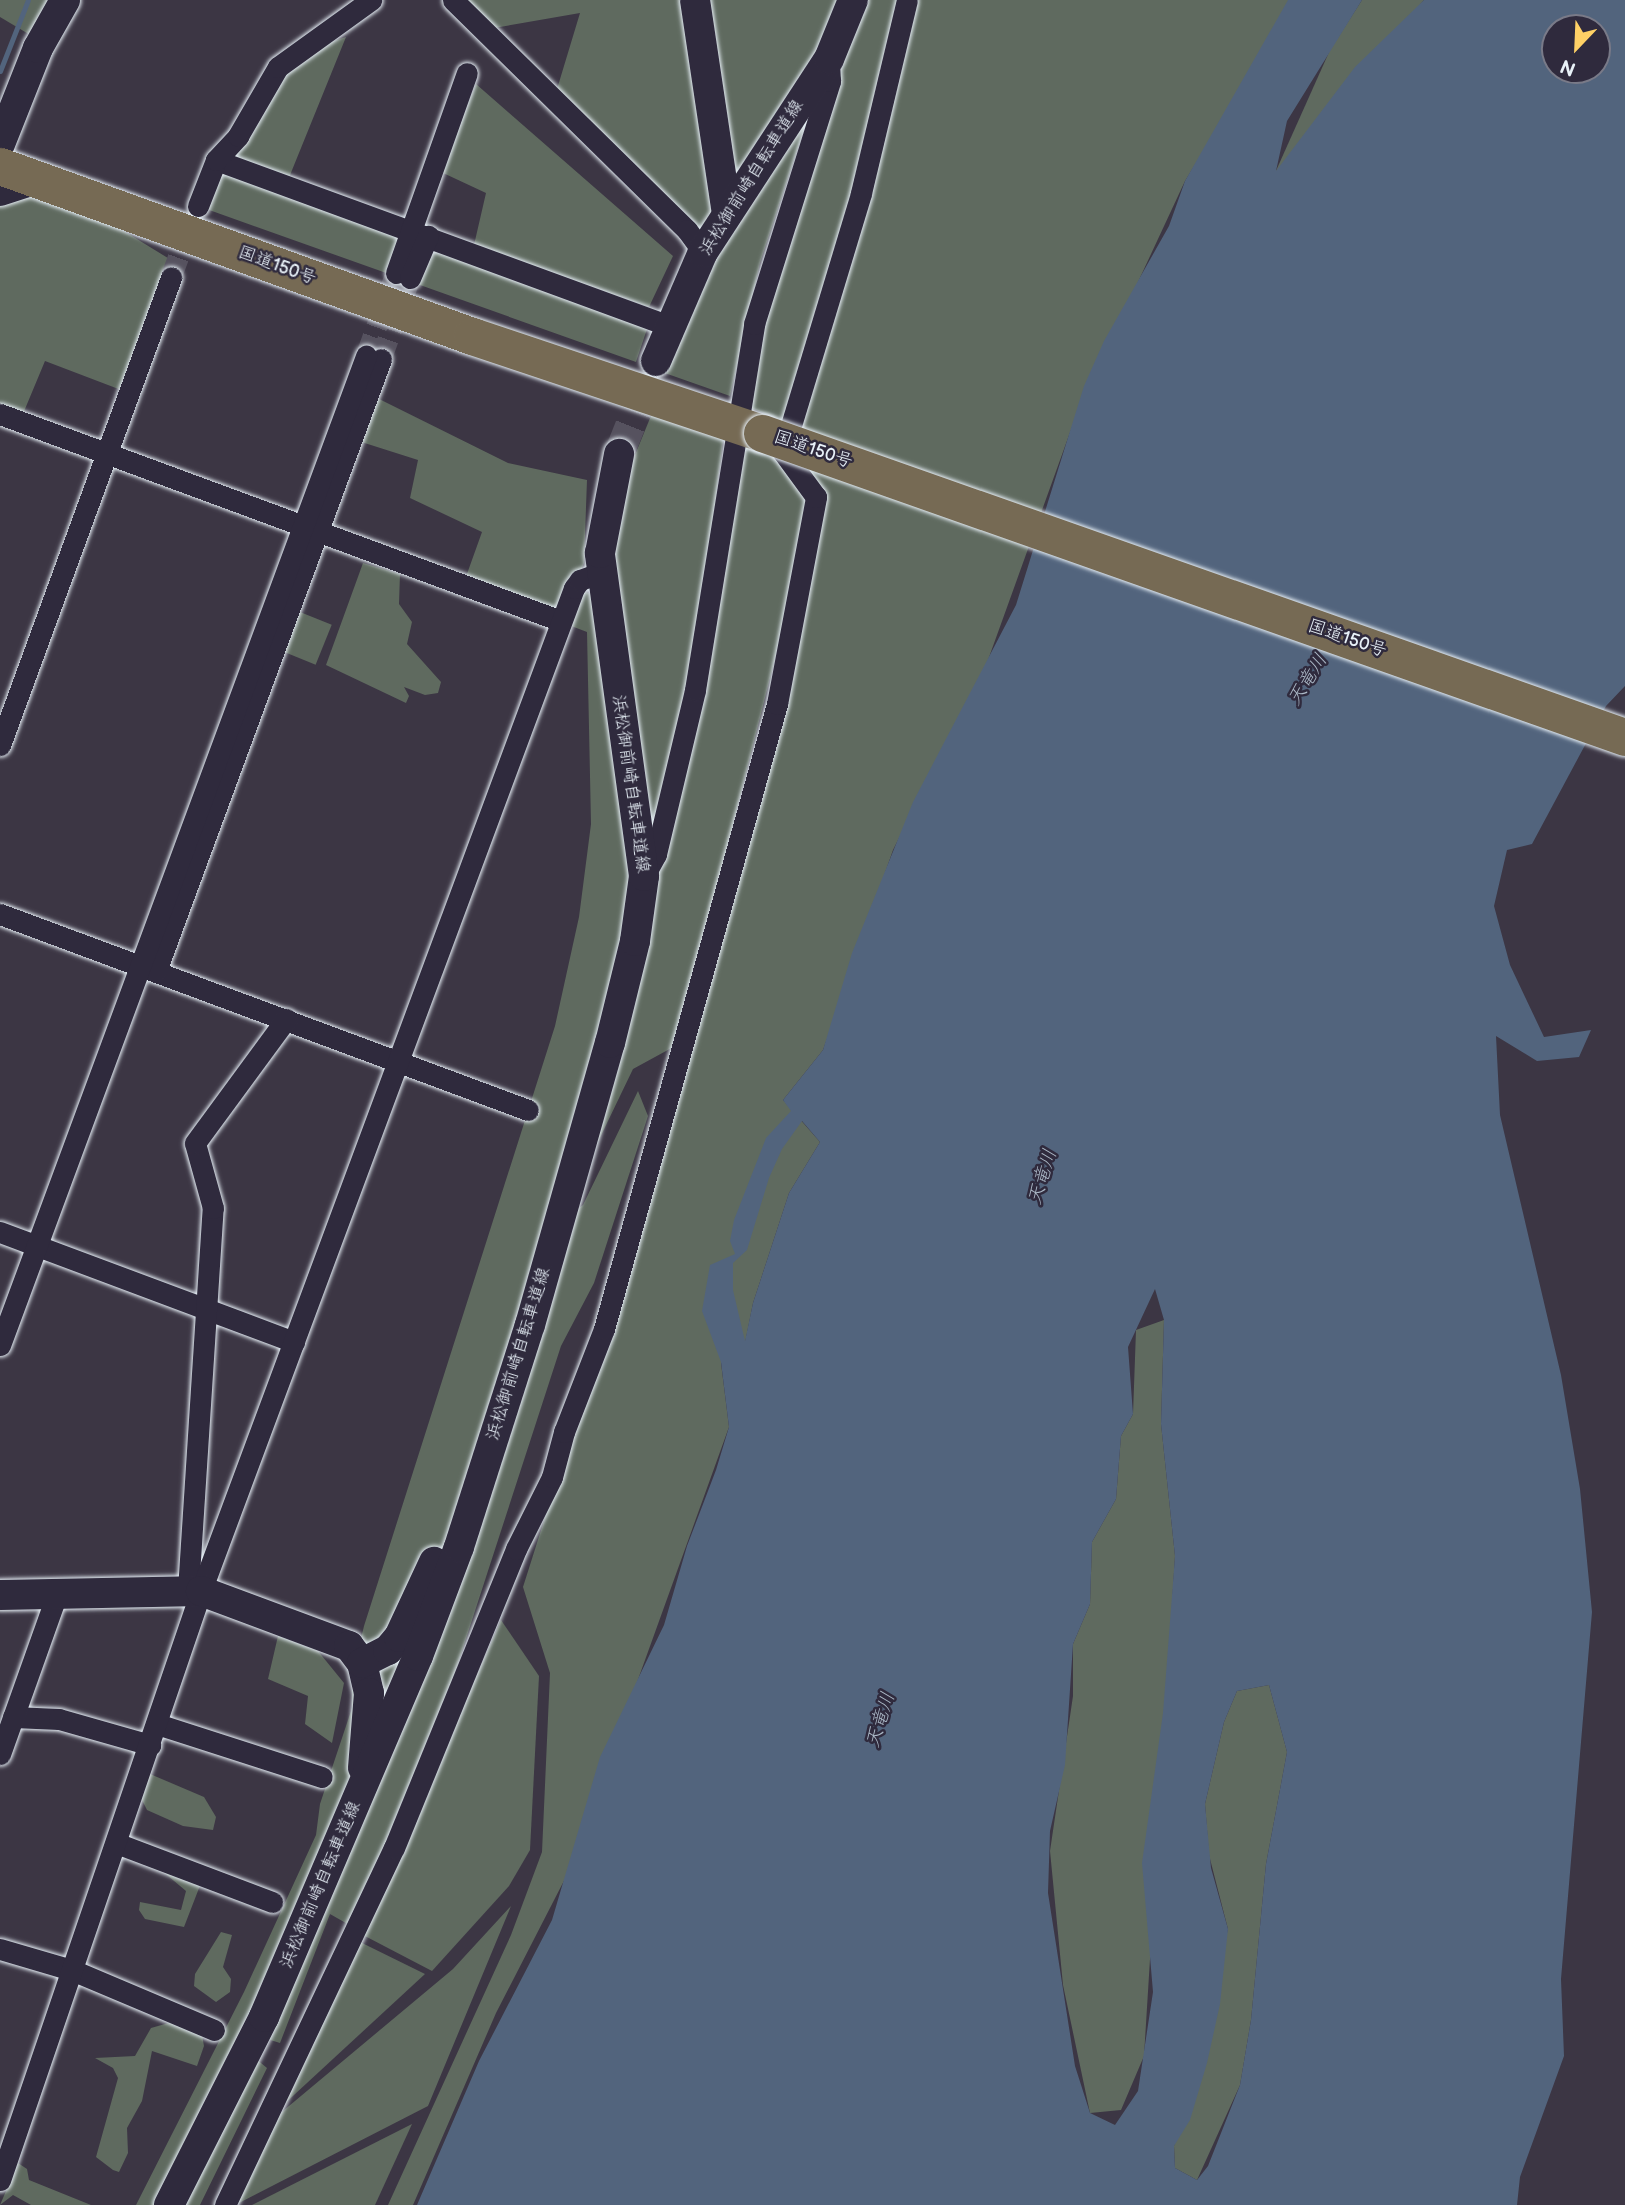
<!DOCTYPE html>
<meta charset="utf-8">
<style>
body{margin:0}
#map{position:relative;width:1625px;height:2205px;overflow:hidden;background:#3c3644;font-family:"Balsamiq Sans","Klee One",sans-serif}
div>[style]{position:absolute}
.green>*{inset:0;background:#5f6a5f;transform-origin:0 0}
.water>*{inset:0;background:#52647d}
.stream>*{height:5px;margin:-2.5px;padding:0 2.5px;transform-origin:2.5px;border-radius:2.5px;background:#52647d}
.street-tunnel>*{height:21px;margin-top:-10.5px;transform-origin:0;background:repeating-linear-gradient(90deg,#56525f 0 21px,transparent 0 31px)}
.secondary-tunnel>*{height:30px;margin-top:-15px;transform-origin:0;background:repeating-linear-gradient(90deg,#56525f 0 30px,transparent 0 45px)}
.roads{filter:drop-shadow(0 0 2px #e8f1f8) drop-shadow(0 0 2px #e8f1f8)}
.street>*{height:21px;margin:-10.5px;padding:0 10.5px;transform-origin:10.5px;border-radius:10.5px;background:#2f2a3d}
.secondary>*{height:30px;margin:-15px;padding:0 15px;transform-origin:15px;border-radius:15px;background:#2f2a3d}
.highway>*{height:37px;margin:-18.5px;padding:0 18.5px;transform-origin:18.5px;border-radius:18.5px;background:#766a54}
.bridges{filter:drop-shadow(0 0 2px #e8f1f8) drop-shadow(0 0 2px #e8f1f8)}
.highway-bridge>*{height:37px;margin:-18.5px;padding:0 18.5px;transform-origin:18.5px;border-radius:18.5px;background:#766a54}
span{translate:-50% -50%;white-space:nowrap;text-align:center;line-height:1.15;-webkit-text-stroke:5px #2f2a3d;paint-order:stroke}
.street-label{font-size:18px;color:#e8f1f8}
.water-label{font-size:19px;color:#acb9c7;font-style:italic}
.north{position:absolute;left:1541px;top:14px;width:70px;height:70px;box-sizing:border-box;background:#2f2a3d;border:2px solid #797a88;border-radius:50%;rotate:203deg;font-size:19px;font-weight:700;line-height:28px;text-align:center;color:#e8f1f8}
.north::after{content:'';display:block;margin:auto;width:24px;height:32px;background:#ffd166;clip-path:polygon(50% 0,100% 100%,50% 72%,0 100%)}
</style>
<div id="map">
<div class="green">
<div style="clip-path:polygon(0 0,73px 0,42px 42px,0 17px)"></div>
<div style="clip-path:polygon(453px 0,696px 0,725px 201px,699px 246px,554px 99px,580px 13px,483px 30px)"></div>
<div style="clip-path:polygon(700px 0,845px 0,835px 30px,745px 169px,727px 178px)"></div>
<div style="clip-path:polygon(862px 0,1295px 0,1185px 181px,1077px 413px,988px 660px,893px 850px,823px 1050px,783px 1100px,820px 1142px,789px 1193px,753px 1303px,745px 1343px,721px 1363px,729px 1427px,569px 1871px,496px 2013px,413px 2205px,388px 2205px,511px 1935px,542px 1852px,550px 1673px,523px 1587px,669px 1127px,801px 556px,677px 1045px,633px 1069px,582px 1175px,626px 1015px,713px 636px,742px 436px,790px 424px,746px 406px,775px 287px)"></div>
<div style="clip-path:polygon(1362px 0,1424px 0,1275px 173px,1330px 50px)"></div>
<div style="clip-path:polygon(346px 37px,286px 185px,648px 326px,636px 362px,198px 206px,216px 160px,303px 51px)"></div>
<div style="clip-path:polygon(476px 84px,673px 256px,649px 307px,474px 245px,486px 193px,441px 172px)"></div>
<div style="clip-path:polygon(815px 96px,760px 263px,730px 396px,659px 371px,702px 275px)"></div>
<div style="clip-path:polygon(30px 191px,106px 220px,176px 263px,159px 292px,129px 393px,45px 361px,20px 421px,0 414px,0 204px)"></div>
<div style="clip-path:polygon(367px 393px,508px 463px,587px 480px,584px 563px,574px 588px,597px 596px,631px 845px,630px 899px,569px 1215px,583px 1205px,638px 1091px,648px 1116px,594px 1283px,561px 1346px,451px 1685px,351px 1926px,330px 1914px,280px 2043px,264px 2038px,255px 2058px,267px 2068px,200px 2205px,136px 2205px,244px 1992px,316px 1835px,320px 1804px,352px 1708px,352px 1676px,364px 1626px,555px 1026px,579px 917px,591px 824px,587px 632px,463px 585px,482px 532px,410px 498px,418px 460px,352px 439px)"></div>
<div style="clip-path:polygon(653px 411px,724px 433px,701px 616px,651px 843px,610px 570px,616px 501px)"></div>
<div style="clip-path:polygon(363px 563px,400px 574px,399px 604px,412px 622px,407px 644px,441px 682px,438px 693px,425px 695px,404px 687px,409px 696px,406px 703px,326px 665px)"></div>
<div style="left:290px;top:608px;width:45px;height:43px;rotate:22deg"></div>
<div style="clip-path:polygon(1164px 1320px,1161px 1424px,1175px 1556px,1144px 2056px,1121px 2110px,1090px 2113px,1063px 1985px,1050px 1851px,1073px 1696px,1073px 1644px,1090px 1604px,1092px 1542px,1116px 1499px,1121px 1436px,1133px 1414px,1136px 1330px)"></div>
<div style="clip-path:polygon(501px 1620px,539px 1676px,530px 1850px,509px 1886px,432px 1971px,363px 1935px)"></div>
<div style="clip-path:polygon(278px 1636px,318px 1651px,344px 1683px,332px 1743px,305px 1724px,308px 1696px,268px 1679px)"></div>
<div style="clip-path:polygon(1269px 1685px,1287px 1752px,1266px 1864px,1251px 2020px,1240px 2085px,1197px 2180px,1175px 2168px,1174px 2146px,1228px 1929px,1209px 1855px,1205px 1804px,1224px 1722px,1237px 1691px)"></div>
<div style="clip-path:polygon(150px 1774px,204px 1797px,216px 1817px,213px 1830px,183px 1826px,147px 1810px,140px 1796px)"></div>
<div style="clip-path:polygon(161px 1870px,201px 1883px,184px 1927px,145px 1919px,139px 1910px,140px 1902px,181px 1910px,186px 1891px)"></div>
<div style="clip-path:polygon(511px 1906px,428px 2106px,237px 2204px,277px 2116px,453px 1969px)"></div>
<div style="clip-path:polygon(221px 1932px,232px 1935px,223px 1967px,231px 1979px,230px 1992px,216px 2002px,194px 1986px,195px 1974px)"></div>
<div style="clip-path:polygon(360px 1942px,425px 1974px,281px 2107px)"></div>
<div style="clip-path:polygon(186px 2018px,202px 2035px,204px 2046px,197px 2066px,152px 2051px,142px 2101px,127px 2128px,128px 2153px,119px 2172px,113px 2170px,96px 2157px,118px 2078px,113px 2068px,95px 2058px,135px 2056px,151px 2028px)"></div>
<div style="clip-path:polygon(412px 2124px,375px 2205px,252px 2205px)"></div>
<div style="clip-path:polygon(18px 2163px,27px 2169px,29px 2180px,91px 2205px,31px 2205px,13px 2195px,0 2205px)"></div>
</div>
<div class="water">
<div style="clip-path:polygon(evenodd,1288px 0,1362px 0,1287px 121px,1276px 171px,1355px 67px,1424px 0,1625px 0,1625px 686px,1606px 706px,1532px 844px,1507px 850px,1494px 906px,1510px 965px,1544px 1037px,1591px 1030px,1579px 1057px,1537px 1061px,1496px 1036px,1500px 1115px,1561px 1375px,1580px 1489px,1592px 1612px,1561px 1979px,1564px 2056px,1520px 2177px,1517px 2205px,417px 2205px,479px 2061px,552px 1920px,600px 1757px,664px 1625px,687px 1546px,716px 1470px,729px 1427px,721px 1362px,702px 1311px,710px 1265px,735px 1254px,730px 1241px,734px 1220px,766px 1138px,791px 1111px,783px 1100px,823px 1050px,852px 953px,913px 802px,1016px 605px,1084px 386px,1104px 341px,1169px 226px,1185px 181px,1288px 0,1555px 28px,1597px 28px,1597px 70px,1555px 70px,1555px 28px,1288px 0,802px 1121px,820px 1142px,789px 1193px,753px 1303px,745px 1341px,733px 1290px,733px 1263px,747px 1250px,769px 1178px,782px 1149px,802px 1121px,1288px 0,1155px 1289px,1164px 1320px,1161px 1424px,1175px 1556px,1163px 1713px,1142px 1863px,1153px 1992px,1138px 2091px,1115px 2125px,1090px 2113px,1075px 2066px,1048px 1893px,1050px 1831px,1065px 1765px,1073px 1644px,1090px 1604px,1092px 1542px,1116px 1499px,1121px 1436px,1133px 1414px,1128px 1347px,1155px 1289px,1288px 0,1269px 1685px,1287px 1752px,1266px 1864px,1251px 2020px,1240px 2085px,1208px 2166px,1197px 2180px,1175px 2168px,1174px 2146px,1190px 2120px,1207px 2063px,1220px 2004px,1228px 1929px,1211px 1868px,1205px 1804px,1224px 1722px,1237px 1691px,1269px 1685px)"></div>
</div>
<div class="stream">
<div style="left:0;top:71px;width:76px;rotate:-68.5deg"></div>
</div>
<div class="street-tunnel">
<div style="left:171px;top:277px;width:54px;rotate:-69.6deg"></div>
<div style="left:366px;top:356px;width:88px;rotate:-70.1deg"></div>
<div style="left:381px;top:359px;width:86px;rotate:-70.3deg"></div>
</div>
<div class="secondary-tunnel">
<div style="left:619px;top:454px;width:86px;rotate:-68.2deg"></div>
</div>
<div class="roads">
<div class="street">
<div style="left:453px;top:0;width:328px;rotate:44.5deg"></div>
<div style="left:687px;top:230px;width:27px;rotate:54deg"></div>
<div style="left:216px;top:160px;width:481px;rotate:20.1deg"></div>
<div style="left:198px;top:206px;width:49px;rotate:-68.6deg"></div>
<div style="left:216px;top:160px;width:33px;rotate:-47deg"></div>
<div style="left:238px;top:136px;width:80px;rotate:-59.9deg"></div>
<div style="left:278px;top:67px;width:115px;rotate:-35.8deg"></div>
<div style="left:396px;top:273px;width:212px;rotate:-70.5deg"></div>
<div style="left:410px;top:278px;width:46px;rotate:-66.8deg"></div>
<div style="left:0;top:414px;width:598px;rotate:20.25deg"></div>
<div style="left:0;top:745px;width:498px;rotate:-69.9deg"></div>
<div style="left:644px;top:876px;width:25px;rotate:-61deg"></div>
<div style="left:656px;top:854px;width:169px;rotate:-76.6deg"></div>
<div style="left:695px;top:690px;width:371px;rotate:-80.8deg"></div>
<div style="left:754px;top:324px;width:255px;rotate:-72.6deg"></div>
<div style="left:830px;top:81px;width:19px;rotate:-93deg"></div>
<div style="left:0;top:914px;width:563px;rotate:20.37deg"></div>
<div style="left:156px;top:971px;width:652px;rotate:-69.81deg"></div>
<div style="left:0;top:1232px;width:314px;rotate:20.5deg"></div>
<div style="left:0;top:1345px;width:1055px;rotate:-69.69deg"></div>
<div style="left:188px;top:1590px;width:383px;rotate:-86.3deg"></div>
<div style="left:213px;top:1208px;width:67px;rotate:-105.5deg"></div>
<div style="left:195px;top:1143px;width:154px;rotate:-53.7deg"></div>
<div style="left:13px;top:1717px;width:46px;rotate:2.5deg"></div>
<div style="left:59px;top:1719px;width:95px;rotate:15.9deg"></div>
<div style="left:157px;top:1724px;width:173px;rotate:17.8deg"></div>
<div style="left:0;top:1754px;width:170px;rotate:-70.4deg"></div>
<div style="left:116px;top:1843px;width:167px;rotate:20.7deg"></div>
<div style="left:0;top:1949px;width:75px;rotate:16.3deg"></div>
<div style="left:72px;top:1970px;width:154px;rotate:22.9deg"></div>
<div style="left:0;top:2180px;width:622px;rotate:-71.16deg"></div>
<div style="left:201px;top:1591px;width:1070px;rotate:-69.6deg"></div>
<div style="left:574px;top:588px;width:10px;rotate:-53deg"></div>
<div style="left:580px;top:580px;width:23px;rotate:-20deg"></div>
<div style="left:225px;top:2205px;width:395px;rotate:-64.7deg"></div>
<div style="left:394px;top:1848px;width:323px;rotate:-67.8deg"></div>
<div style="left:516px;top:1549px;width:80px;rotate:-63.4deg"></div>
<div style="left:552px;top:1477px;width:47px;rotate:-75.1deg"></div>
<div style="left:564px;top:1432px;width:110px;rotate:-68.8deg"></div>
<div style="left:604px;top:1329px;width:649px;rotate:-74.53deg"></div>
<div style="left:777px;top:704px;width:211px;rotate:-79.3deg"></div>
<div style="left:816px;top:497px;width:56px;rotate:-126.3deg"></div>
<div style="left:783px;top:452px;width:270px;rotate:-73.2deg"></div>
<div style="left:861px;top:193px;width:198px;rotate:-76.6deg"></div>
</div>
<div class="secondary">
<div style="left:695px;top:0;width:215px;rotate:81.5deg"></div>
<div style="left:0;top:144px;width:103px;rotate:-68.4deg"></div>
<div style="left:38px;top:48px;width:55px;rotate:-60.6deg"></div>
<div style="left:0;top:191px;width:38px;rotate:-18deg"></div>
<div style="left:656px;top:361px;width:119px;rotate:-66.7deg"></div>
<div style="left:703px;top:252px;width:230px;rotate:-56.9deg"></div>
<div style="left:829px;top:59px;width:64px;rotate:-67.9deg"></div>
<div style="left:0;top:1595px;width:201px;rotate:-1.1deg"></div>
<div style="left:201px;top:1591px;width:158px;rotate:20.4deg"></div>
<div style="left:349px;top:1646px;width:21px;rotate:53deg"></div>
<div style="left:362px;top:1663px;width:31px;rotate:77deg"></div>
<div style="left:369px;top:1693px;width:75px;rotate:94.6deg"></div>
<div style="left:362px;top:1663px;width:29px;rotate:-27deg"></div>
<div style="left:388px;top:1650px;width:17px;rotate:-50deg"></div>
<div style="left:399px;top:1637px;width:83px;rotate:-65deg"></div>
<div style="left:169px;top:2205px;width:211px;rotate:-63.2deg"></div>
<div style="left:264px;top:2017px;width:392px;rotate:-66.9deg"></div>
<div style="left:418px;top:1656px;width:116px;rotate:-69.4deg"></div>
<div style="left:459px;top:1547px;width:233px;rotate:-72.3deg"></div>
<div style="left:530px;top:1325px;width:293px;rotate:-74.2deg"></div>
<div style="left:610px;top:1043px;width:105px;rotate:-76.2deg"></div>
<div style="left:635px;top:941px;width:66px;rotate:-82.1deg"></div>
<div style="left:644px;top:876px;width:326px;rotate:-97.8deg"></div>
<div style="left:600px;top:553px;width:101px;rotate:-79.1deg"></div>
</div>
<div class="highway">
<div style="left:0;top:166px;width:502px;rotate:19.81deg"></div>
<div style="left:472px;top:336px;width:306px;rotate:18.5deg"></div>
</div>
</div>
<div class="bridges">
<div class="highway-bridge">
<div style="left:762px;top:433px;width:915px;rotate:19.41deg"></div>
</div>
</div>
<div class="street-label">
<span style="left:752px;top:178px;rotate:-58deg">浜松御前崎自転車道線</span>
<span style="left:277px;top:266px;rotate:20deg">国道150号</span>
<span style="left:813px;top:450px;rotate:19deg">国道150号</span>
<span style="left:1347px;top:639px;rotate:19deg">国道150号</span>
<span style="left:630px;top:784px;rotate:82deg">浜松御前崎自転車道線</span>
<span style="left:519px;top:1354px;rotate:-73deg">浜松御前崎自転車道線</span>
<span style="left:321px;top:1885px;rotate:-67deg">浜松御前崎自転車道線</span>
</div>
<div class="water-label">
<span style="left:1308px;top:680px;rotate:-58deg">天竜川</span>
<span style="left:1043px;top:1177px;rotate:-73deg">天竜川</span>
<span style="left:881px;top:1720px;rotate:-73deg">天竜川</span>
</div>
<div class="north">N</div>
</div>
